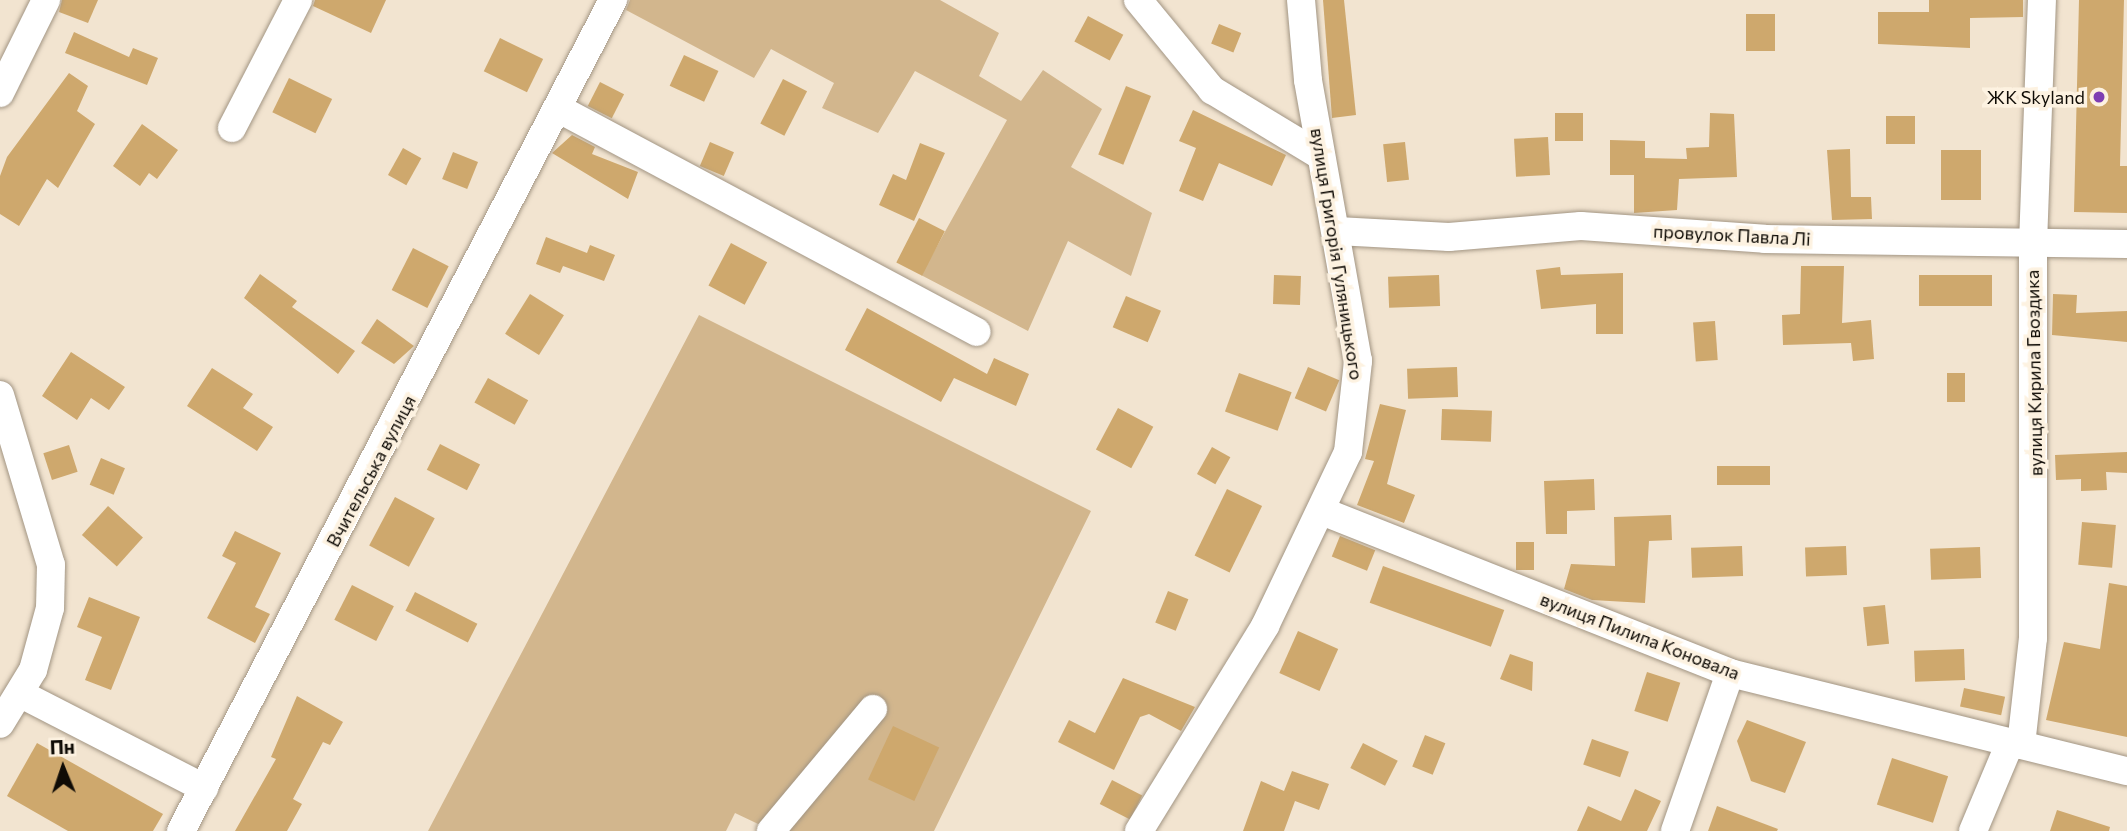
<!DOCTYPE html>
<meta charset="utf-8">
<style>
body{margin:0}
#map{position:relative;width:2127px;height:831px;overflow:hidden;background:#f2e4d0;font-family:Commissioner,sans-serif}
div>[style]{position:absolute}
.green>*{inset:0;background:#d2b68d}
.building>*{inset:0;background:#cea86d;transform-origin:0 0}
.roads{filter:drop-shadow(0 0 2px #a29583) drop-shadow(0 0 2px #a29583)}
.street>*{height:28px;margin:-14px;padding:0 14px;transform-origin:14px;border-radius:14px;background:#fff}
.dots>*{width:19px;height:19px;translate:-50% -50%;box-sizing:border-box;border:4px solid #fdf2e1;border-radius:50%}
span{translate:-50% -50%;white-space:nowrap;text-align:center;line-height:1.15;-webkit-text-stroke:7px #fdf2e1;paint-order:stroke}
.poi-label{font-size:18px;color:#0f0b05}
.right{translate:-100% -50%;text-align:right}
.street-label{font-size:18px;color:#0f0b05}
.north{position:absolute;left:28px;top:733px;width:70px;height:70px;-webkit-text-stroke:5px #fdf2e1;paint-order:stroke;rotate:358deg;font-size:19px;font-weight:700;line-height:28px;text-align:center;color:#0f0b05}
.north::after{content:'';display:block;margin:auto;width:24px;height:32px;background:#0f0b05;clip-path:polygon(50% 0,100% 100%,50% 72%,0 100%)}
</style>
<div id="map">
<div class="green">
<div style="clip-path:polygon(630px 0,940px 0,999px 33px,979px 76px,1021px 101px,1043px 70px,1102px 109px,1071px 167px,1152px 213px,1131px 276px,1068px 241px,1028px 331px,921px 275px,1007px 120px,915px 71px,878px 133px,822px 108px,834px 83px,771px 49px,754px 78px,626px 10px)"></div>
<div style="clip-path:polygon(699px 315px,1091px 511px,934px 831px,773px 831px,735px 813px,726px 831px,428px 831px)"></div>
</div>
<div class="building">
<div style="clip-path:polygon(62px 0,98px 0,88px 23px,59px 12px)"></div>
<div style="clip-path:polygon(315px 0,386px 0,371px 33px,313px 6px)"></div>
<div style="clip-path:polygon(1323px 0,1344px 0,1356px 115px,1332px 118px)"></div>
<div style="clip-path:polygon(1929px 0,2023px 0,2023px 17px,1970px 18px,1970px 48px,1878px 44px,1878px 12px,1929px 12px)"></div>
<div style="clip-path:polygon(2079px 0,2124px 0,2120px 166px,2127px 166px,2127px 213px,2074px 212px)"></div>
<div style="left:1775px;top:14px;width:37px;height:29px;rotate:90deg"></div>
<div style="left:1088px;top:16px;width:40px;height:29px;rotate:28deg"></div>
<div style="left:1219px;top:24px;width:24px;height:21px;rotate:22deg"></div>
<div style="clip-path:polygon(74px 32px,129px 57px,133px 48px,158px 58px,147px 85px,65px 53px)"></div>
<div style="left:500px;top:38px;width:48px;height:37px;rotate:26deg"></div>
<div style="left:684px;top:55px;width:38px;height:34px;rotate:25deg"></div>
<div style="clip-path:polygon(69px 73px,88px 86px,77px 111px,95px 124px,58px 188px,47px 179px,19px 226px,0 214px,0 176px,7px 157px)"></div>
<div style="left:289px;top:78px;width:48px;height:38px;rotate:26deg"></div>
<div style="left:783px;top:79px;width:27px;height:50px;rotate:27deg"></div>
<div style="left:600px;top:82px;width:27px;height:27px;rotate:27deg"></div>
<div style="left:1126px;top:86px;width:27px;height:74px;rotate:22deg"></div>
<div style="clip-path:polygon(1193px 110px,1286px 155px,1272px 186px,1219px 163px,1203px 201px,1179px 191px,1196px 148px,1179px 141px)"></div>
<div style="left:1555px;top:113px;width:28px;height:28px"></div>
<div style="clip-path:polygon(1710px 113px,1734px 114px,1737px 177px,1679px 179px,1677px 210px,1634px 213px,1634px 175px,1610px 175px,1610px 140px,1645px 141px,1645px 158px,1687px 159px,1686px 148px,1709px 147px)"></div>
<div style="left:1886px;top:116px;width:29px;height:28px"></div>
<div style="clip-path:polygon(142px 124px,178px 150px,157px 179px,149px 173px,140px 186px,113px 166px)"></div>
<div style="clip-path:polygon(572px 135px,595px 147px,592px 154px,638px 172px,628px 199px,552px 153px)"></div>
<div style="left:1548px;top:137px;width:38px;height:34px;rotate:87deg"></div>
<div style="left:710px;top:142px;width:26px;height:26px;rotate:23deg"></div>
<div style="left:1405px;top:142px;width:38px;height:22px;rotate:84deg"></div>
<div style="clip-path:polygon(920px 143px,945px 153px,914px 221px,879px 205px,893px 174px,906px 180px)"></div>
<div style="left:403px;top:148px;width:21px;height:31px;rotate:29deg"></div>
<div style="clip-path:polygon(1850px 149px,1851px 197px,1871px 197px,1872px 219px,1832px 220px,1827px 150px)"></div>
<div style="left:1941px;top:150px;width:40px;height:50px"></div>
<div style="left:453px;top:152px;width:27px;height:29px;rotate:22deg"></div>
<div style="left:919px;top:218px;width:29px;height:50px;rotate:27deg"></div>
<div style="clip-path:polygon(546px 237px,587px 253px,590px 245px,615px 255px,604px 281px,563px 266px,560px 273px,536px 264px)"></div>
<div style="left:731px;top:243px;width:41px;height:48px;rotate:28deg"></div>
<div style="left:413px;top:248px;width:40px;height:47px;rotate:27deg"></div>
<div style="clip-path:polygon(1801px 266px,1844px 266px,1842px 323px,1871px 320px,1874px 359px,1853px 361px,1851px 343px,1783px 345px,1782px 315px,1800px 314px)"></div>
<div style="clip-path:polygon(1560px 267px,1561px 275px,1623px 273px,1623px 334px,1596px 334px,1596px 304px,1541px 309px,1536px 270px)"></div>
<div style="clip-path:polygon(260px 274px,297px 301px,292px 307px,355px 351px,338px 374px,244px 298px)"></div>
<div style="left:1274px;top:275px;width:27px;height:29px;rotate:2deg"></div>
<div style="left:1439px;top:275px;width:31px;height:51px;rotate:88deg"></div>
<div style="left:1919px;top:275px;width:73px;height:31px"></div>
<div style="left:530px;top:294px;width:40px;height:47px;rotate:32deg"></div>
<div style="clip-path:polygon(2053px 294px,2077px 295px,2076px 313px,2127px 311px,2127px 342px,2052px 335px)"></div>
<div style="left:1126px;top:296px;width:38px;height:34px;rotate:23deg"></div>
<div style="clip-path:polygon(867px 308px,987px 374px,994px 358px,1029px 374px,1016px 406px,954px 378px,941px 402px,845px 350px)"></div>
<div style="clip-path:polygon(377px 319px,414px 346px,394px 364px,361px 343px)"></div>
<div style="left:1715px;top:321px;width:39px;height:22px;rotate:86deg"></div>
<div style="clip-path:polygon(71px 352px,125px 387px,109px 410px,91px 398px,77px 420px,42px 396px)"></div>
<div style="left:1308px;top:367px;width:34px;height:34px;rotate:23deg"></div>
<div style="left:1457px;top:367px;width:30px;height:50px;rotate:88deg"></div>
<div style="clip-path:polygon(212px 368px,253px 394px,243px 408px,273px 427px,257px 451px,187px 406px)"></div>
<div style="left:1239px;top:373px;width:56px;height:41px;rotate:20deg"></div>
<div style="left:1947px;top:373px;width:18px;height:29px"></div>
<div style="left:488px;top:378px;width:46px;height:28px;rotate:29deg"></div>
<div style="clip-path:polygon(1380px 404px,1406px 410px,1387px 484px,1415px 495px,1404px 523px,1357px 505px,1374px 461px,1365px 459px)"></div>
<div style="left:1118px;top:408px;width:40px;height:47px;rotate:28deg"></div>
<div style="left:1442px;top:409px;width:50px;height:31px;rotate:2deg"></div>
<div style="left:440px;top:444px;width:45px;height:29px;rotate:27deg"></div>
<div style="left:69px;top:445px;width:28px;height:27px;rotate:72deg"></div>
<div style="left:1212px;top:447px;width:21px;height:31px;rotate:29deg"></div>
<div style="clip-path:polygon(2127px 452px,2127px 473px,2106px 472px,2107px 490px,2081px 491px,2081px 479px,2056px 480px,2055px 455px)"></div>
<div style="left:101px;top:458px;width:26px;height:29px;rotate:23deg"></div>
<div style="left:1717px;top:466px;width:53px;height:19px"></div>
<div style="clip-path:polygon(1594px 479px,1595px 510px,1567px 511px,1567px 534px,1546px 534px,1544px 481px)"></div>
<div style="left:1227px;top:489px;width:39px;height:74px;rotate:26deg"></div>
<div style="left:395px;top:497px;width:45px;height:55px;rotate:28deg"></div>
<div style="left:108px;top:506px;width:47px;height:39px;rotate:42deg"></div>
<div style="clip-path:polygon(1671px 515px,1672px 540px,1649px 541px,1645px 603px,1592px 600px,1564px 589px,1571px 564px,1615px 566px,1614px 517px)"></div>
<div style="left:2082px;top:522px;width:34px;height:43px;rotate:5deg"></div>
<div style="clip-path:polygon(235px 531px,281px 553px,255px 607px,270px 614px,255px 643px,207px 618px,236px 563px,222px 556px)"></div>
<div style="left:1340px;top:536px;width:38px;height:22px;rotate:22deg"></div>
<div style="left:1516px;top:542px;width:18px;height:28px"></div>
<div style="left:1742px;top:546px;width:30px;height:51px;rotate:88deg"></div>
<div style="left:1846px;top:546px;width:29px;height:41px;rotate:88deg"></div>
<div style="left:1980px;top:547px;width:31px;height:50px;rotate:88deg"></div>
<div style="left:1383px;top:566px;width:129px;height:39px;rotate:20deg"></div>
<div style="clip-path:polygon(2109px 583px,2127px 586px,2127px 737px,2046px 720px,2064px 642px,2100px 649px)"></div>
<div style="left:352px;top:585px;width:47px;height:39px;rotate:27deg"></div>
<div style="left:1168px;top:591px;width:22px;height:34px;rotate:22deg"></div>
<div style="left:415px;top:592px;width:70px;height:21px;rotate:27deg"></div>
<div style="clip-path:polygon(89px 597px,140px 617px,111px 690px,85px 680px,102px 637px,77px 627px)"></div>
<div style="left:1885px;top:605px;width:39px;height:22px;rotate:84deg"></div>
<div style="left:1298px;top:631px;width:44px;height:46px;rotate:24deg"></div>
<div style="left:1964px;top:649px;width:31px;height:50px;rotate:88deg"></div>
<div style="clip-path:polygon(1510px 654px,1533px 662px,1532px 691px,1500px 679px)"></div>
<div style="left:1647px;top:672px;width:35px;height:41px;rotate:18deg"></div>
<div style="clip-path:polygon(1123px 678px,1195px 707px,1181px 731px,1149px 714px,1140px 717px,1114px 770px,1058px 742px,1069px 720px,1095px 733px)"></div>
<div style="left:1964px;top:688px;width:42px;height:19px;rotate:12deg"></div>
<div style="clip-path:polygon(297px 696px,343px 722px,330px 745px,323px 742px,293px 799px,302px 804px,287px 831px,235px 831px,276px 759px,271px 757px)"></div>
<div style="clip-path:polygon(1747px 720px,1806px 742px,1785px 793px,1751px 781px,1737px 741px)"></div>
<div style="left:893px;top:726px;width:51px;height:59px;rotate:25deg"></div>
<div style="left:1425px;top:735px;width:22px;height:34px;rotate:22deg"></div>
<div style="left:1592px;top:739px;width:39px;height:27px;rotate:19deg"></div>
<div style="clip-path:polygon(37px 743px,163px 814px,153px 831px,68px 831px,7px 796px)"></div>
<div style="left:1363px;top:743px;width:39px;height:28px;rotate:27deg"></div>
<div style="left:1892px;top:758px;width:59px;height:49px;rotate:18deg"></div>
<div style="clip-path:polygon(1292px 771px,1329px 784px,1319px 810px,1295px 801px,1284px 831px,1243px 831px,1261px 781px,1284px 791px)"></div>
<div style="left:1112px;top:780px;width:34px;height:27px;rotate:27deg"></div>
<div style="clip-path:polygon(1635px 789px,1661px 801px,1647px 831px,1577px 831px,1588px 806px,1621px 821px)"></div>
<div style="clip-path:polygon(1717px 806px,1778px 829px,1777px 831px,1708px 831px)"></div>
<div style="clip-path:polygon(2057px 810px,2110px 827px,2109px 831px,2050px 831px)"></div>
</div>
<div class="roads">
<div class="street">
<div style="left:1138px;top:0;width:117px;rotate:50.6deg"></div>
<div style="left:1212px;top:90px;width:127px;rotate:31.2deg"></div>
<div style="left:0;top:93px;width:104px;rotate:-63.7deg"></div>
<div style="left:561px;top:110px;width:471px;rotate:28.1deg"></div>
<div style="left:232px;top:128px;width:144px;rotate:-62.7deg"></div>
<div style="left:1337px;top:231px;width:112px;rotate:3.1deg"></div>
<div style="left:1449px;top:237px;width:132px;rotate:-4.8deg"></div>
<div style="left:1581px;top:226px;width:184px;rotate:4deg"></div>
<div style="left:1765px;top:239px;width:362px;rotate:0.8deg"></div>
<div style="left:0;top:395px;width:177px;rotate:73.3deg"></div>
<div style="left:51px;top:565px;width:43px;rotate:91.3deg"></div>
<div style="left:50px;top:608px;width:64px;rotate:105.3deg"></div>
<div style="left:33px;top:670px;width:63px;rotate:121.4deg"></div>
<div style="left:1324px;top:512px;width:437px;rotate:21.6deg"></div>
<div style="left:1730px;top:673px;width:409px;rotate:13.9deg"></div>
<div style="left:21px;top:694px;width:206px;rotate:27.2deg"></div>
<div style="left:2021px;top:745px;width:108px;rotate:-83.6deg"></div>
<div style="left:2033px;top:638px;width:394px;rotate:-90deg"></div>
<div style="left:2033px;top:244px;width:244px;rotate:-87.9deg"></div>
<div style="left:181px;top:831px;width:937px;rotate:-62.53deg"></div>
<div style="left:771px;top:831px;width:159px;rotate:-50.1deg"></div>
<div style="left:1139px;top:831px;width:241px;rotate:-58.4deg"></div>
<div style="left:1265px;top:626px;width:193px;rotate:-64.5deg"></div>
<div style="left:1348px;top:452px;width:92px;rotate:-83.7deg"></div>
<div style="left:1358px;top:361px;width:285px;rotate:-100.1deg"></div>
<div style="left:1308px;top:80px;width:80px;rotate:-95deg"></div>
<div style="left:1675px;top:831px;width:167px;rotate:-70.8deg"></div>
<div style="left:1973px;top:831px;width:95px;rotate:-67.2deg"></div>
</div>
</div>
<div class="dots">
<div style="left:2099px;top:97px;background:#7f3fb3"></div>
</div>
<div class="poi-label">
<span class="right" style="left:2085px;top:97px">ЖК Skyland</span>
</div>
<div class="street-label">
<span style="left:1732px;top:235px;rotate:3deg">провулок Павла Лі</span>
<span style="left:1337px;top:254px;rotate:81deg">вулиця Григорія Гуляницького</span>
<span style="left:2034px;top:373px;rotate:-91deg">вулиця Кирила Гвоздика</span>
<span style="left:371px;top:471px;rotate:-62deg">Вчительська вулиця</span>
<span style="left:1640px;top:636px;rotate:21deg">вулиця Пилипа Коновала</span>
</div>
<div class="north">Пн</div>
</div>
